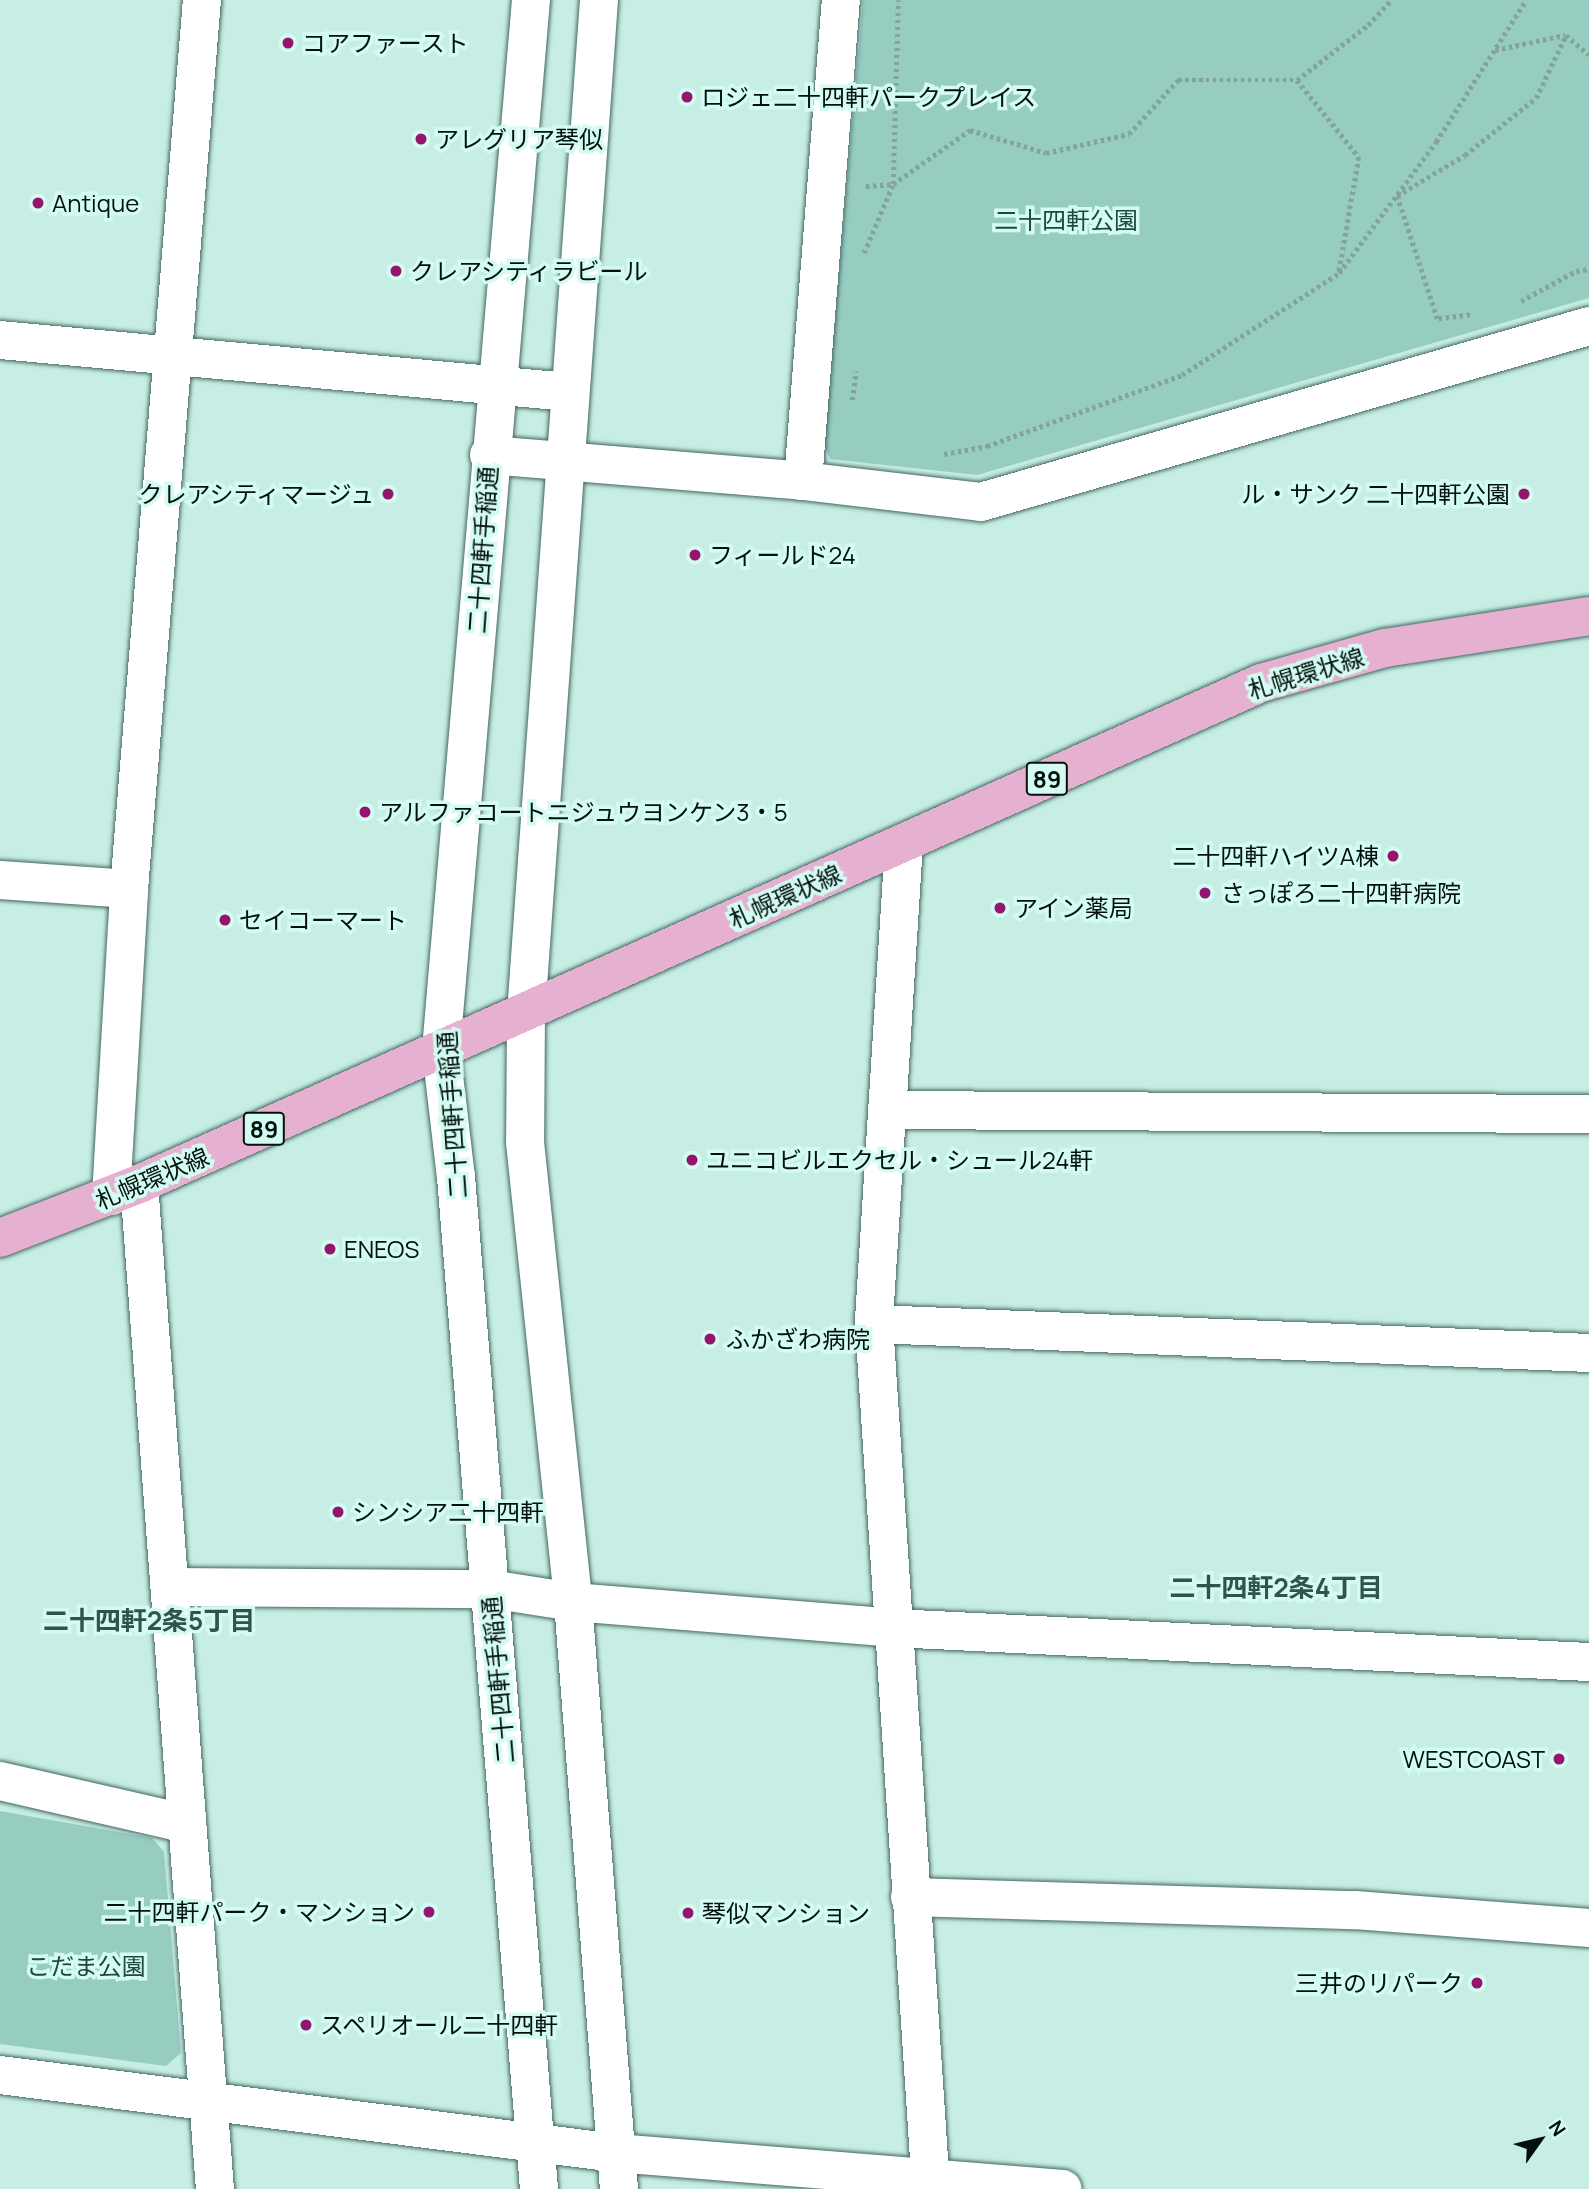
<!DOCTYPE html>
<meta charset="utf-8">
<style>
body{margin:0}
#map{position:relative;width:1589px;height:2189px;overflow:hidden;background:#c6eee5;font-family:Manrope,"Noto Sans JP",sans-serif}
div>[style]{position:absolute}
.green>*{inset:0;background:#97ccc1}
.path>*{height:4.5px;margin-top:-2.25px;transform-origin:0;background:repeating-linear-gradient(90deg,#84a39d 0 3.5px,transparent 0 7px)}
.roads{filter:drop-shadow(0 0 2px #436760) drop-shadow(0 0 2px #436760)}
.minor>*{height:38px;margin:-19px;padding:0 19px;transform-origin:19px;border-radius:19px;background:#fff}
.tertiary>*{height:38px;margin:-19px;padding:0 19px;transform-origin:19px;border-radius:19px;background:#fff}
.primary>*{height:38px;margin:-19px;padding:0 19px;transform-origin:19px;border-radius:19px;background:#e6b0d0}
.dots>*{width:19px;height:19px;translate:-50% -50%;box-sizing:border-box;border:4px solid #d3fbf2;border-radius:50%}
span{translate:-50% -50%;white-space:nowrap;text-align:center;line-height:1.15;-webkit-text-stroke:7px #d3fbf2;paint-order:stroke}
.shield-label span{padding:2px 5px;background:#d3fbf2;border:2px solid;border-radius:5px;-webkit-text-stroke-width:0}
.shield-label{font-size:23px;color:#03100e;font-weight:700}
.poi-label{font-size:24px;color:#03100e}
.left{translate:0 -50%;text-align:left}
.right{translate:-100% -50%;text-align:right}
.park-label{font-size:24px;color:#1f4740}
.street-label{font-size:24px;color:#03100e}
.neighbourhood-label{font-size:26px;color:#30544d;font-weight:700}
.north{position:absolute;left:1505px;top:2105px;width:70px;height:70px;-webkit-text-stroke:5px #d3fbf2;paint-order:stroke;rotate:56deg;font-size:19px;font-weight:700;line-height:28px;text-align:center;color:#03100e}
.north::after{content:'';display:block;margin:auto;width:24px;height:32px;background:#03100e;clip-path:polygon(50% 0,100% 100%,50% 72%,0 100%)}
</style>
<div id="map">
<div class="green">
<div style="clip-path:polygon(863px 0,1589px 0,1589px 298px,977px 475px,830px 459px,824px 445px)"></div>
<div style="clip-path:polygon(0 1811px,152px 1838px,164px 1852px,181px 2053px,166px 2066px,0 2044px)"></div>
</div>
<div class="path">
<div style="left:1495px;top:50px;width:72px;rotate:-12.1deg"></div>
<div style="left:1297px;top:80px;width:90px;rotate:-37.8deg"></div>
<div style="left:1368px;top:25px;width:34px;rotate:-47deg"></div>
<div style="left:866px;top:186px;width:27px;rotate:-4deg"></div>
<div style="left:893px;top:184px;width:184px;rotate:-88.4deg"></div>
<div style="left:864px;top:253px;width:75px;rotate:-67.2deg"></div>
<div style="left:893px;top:184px;width:94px;rotate:-35deg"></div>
<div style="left:970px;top:130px;width:79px;rotate:16.8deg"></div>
<div style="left:1046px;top:153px;width:85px;rotate:-12.9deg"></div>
<div style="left:1129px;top:134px;width:73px;rotate:-47.8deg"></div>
<div style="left:1178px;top:80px;width:119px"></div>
<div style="left:1297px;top:80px;width:99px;rotate:51.2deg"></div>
<div style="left:1359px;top:157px;width:118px;rotate:99.8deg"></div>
<div style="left:1521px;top:301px;width:63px;rotate:-28.6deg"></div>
<div style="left:1576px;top:271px;width:13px;rotate:-9deg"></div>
<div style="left:1470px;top:315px;width:33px;rotate:173deg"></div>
<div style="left:1437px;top:319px;width:129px;rotate:-108deg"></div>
<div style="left:1397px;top:196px;width:79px;rotate:-31.1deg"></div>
<div style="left:1465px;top:155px;width:91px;rotate:-38.8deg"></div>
<div style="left:1536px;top:98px;width:70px;rotate:-64.5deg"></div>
<div style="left:1566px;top:35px;width:30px;rotate:41deg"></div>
<div style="left:852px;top:400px;width:29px;rotate:-82deg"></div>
<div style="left:944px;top:454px;width:44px;rotate:-10.5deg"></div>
<div style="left:987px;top:446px;width:208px;rotate:-20deg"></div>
<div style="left:1182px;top:375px;width:187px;rotate:-33deg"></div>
<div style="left:1339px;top:273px;width:163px;rotate:-53.5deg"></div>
<div style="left:1436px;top:142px;width:168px;rotate:-57.6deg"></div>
</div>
<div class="roads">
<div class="minor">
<div style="left:0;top:340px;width:570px;rotate:5.23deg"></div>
<div style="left:489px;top:455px;width:315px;rotate:4.7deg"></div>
<div style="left:803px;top:481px;width:179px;rotate:6.7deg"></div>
<div style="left:981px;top:502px;width:633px;rotate:-16.14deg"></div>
<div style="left:803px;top:481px;width:482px;rotate:-85.5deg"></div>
<div style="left:904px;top:843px;width:482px;rotate:93.6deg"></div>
<div style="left:874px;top:1324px;width:867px;rotate:86.23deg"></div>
<div style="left:0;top:880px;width:129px;rotate:4deg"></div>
<div style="left:887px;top:1110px;width:702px;rotate:0.33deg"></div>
<div style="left:139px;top:1184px;width:1008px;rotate:85.68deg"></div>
<div style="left:111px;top:1196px;width:308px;rotate:-86.6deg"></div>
<div style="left:129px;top:889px;width:892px;rotate:-85.31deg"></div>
<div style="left:874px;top:1324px;width:716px;rotate:2.32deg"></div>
<div style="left:170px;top:1587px;width:320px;rotate:0.4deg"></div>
<div style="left:490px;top:1589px;width:84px;rotate:8.9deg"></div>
<div style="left:573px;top:1602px;width:321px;rotate:4.6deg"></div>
<div style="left:893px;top:1628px;width:697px;rotate:2.8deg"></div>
<div style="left:0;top:1781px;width:192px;rotate:12.9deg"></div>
<div style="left:910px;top:1897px;width:445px;rotate:1.7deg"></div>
<div style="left:1355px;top:1910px;width:235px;rotate:4.4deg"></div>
<div style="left:0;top:2075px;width:621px;rotate:7.22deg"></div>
<div style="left:616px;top:2153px;width:448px;rotate:4.6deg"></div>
</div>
<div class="tertiary">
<div style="left:531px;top:0;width:1054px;rotate:94.9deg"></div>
<div style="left:441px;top:1050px;width:128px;rotate:83.3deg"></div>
<div style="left:456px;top:1177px;width:1015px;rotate:85.31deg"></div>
<div style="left:599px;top:0;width:1016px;rotate:94.12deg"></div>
<div style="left:526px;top:1013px;width:129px;rotate:90.4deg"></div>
<div style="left:525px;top:1142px;width:462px;rotate:84deg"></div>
<div style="left:573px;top:1602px;width:589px;rotate:85.52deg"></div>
</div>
<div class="primary">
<div style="left:0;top:1238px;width:149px;rotate:-21.2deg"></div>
<div style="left:139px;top:1184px;width:1229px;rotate:-24.06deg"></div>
<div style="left:1261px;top:683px;width:129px;rotate:-15.8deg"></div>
<div style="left:1385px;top:648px;width:206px;rotate:-8.9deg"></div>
</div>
</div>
<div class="dots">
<div style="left:288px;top:43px;background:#95156e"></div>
<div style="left:687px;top:97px;background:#95156e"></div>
<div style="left:421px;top:139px;background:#95156e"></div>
<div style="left:38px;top:203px;background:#95156e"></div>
<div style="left:396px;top:271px;background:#95156e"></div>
<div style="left:388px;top:494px;background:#95156e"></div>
<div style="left:1524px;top:494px;background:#95156e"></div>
<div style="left:695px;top:555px;background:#95156e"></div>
<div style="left:365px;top:812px;background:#95156e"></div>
<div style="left:1393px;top:856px;background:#95156e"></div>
<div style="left:1205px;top:893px;background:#95156e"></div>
<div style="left:1000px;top:908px;background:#95156e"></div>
<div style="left:225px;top:920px;background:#95156e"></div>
<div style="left:692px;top:1160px;background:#95156e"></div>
<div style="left:330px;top:1249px;background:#95156e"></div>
<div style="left:710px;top:1339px;background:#95156e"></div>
<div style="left:338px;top:1512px;background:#95156e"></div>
<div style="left:1559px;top:1759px;background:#95156e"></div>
<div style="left:429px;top:1912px;background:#95156e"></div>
<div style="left:688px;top:1913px;background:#95156e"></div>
<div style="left:1477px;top:1983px;background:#95156e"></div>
<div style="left:306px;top:2025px;background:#95156e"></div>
</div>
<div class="shield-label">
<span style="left:1047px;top:779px">89</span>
<span style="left:264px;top:1129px">89</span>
</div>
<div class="poi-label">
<span class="left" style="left:302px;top:43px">コアファースト</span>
<span class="left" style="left:701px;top:97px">ロジェ二十四軒パークプレイス</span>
<span class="left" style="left:435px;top:139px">アレグリア琴似</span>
<span class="left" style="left:52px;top:203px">Antique</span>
<span class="left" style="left:410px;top:271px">クレアシティラビール</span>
<span class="right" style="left:374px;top:494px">クレアシティマージュ</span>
<span class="right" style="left:1510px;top:494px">ル・サンク 二十四軒公園</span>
<span class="left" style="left:709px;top:555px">フィールド24</span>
<span class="left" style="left:379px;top:812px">アルファコートニジュウヨンケン3・5</span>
<span class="right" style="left:1379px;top:856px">二十四軒ハイツA棟</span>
<span class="left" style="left:1221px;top:893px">さっぽろ二十四軒病院</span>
<span class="left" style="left:1014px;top:908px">アイン薬局</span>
<span class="left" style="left:239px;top:920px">セイコーマート</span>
<span class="left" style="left:706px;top:1160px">ユニコビルエクセル・シュール24軒</span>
<span class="left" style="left:344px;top:1249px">ENEOS</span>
<span class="left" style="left:726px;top:1339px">ふかざわ病院</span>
<span class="left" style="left:352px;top:1512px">シンシア二十四軒</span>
<span class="right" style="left:1545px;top:1759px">WESTCOAST</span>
<span class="right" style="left:415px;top:1912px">二十四軒パーク・マンション</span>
<span class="left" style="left:702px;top:1913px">琴似マンション</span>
<span class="right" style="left:1463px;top:1983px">三井のリパーク</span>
<span class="left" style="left:320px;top:2025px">スペリオール二十四軒</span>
</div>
<div class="park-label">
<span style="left:1066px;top:220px">二十四軒公園</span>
<span style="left:86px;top:1966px">こだま公園</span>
</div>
<div class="street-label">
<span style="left:482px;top:550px;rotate:-86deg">二十四軒手稲通</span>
<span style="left:1306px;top:673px;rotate:-17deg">札幌環状線</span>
<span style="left:785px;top:896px;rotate:-24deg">札幌環状線</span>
<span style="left:452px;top:1115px;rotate:-94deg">二十四軒手稲通</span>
<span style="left:152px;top:1178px;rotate:-23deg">札幌環状線</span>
<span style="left:498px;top:1680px;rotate:-95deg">二十四軒手稲通</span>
</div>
<div class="neighbourhood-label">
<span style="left:1276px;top:1588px">二十四軒2条4丁目</span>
<span style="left:149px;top:1621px">二十四軒2条5丁目</span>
</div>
<div class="north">N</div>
</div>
